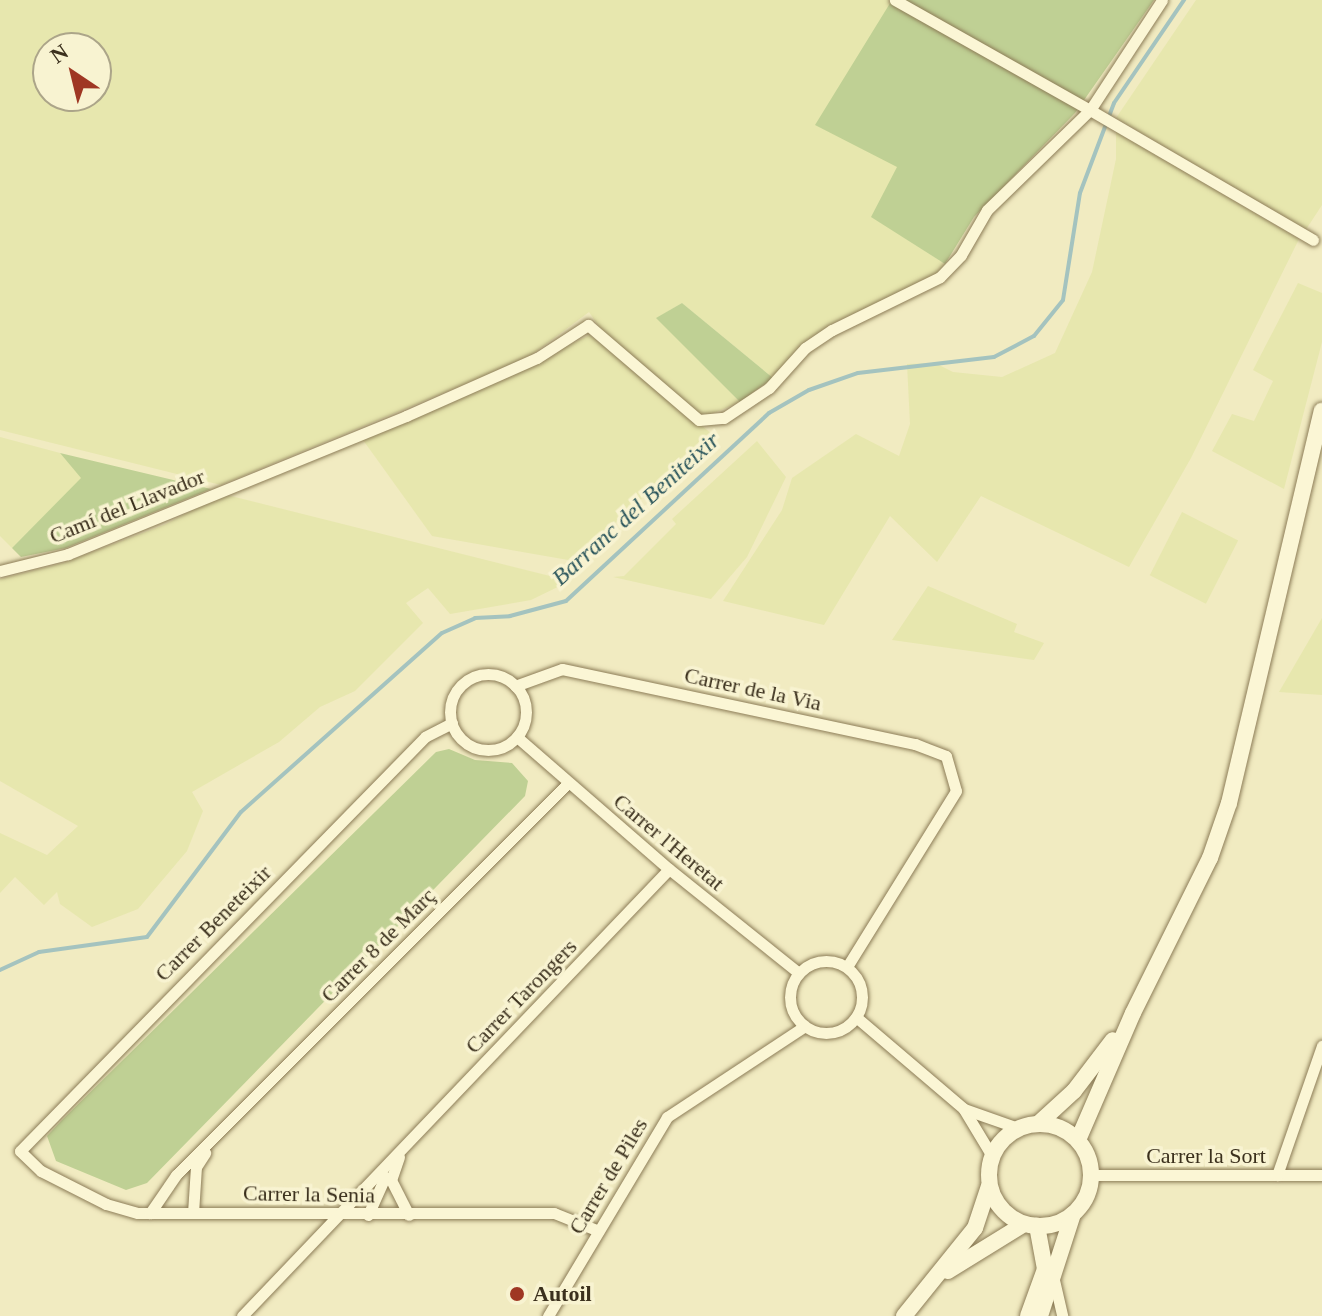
<!DOCTYPE html>
<meta charset="utf-8">
<style>
body{margin:0}
#map{position:relative;width:1322px;height:1316px;overflow:hidden;background:#f1ebc1;font-family:"Times New Roman",serif}
div>[style]{position:absolute}
.farmland>*{inset:0;background:#e7e7ae;transform-origin:0 0}
.green>*{inset:0;background:#bfd094}
.stream>*{height:4px;margin:-2px;padding:0 2px;transform-origin:2px;border-radius:2px;background:#a4c3bf}
.roads{filter:drop-shadow(0 0 2px #8c7c57) drop-shadow(0 0 2px #8c7c57)}
.street>*{height:11px;margin:-5.5px;padding:0 5.5px;transform-origin:5.5px;border-radius:5.5px;background:#fbf6d5}
.street>.ring{margin:-5.5px;padding:0;box-sizing:content-box;background:none;border:11px solid #fbf6d5;border-radius:50%}
.secondary>*{height:16px;margin:-8px;padding:0 8px;transform-origin:8px;border-radius:8px;background:#fbf6d5}
.secondary>.ring{margin:-8px;padding:0;box-sizing:content-box;background:none;border:16px solid #fbf6d5;border-radius:50%}
.dots>*{width:22px;height:22px;translate:-50% -50%;box-sizing:border-box;border:4px solid #f8f3d1;border-radius:50%}
span{translate:-50% -50%;white-space:nowrap;text-align:center;line-height:1.15;-webkit-text-stroke:7px #f8f3d1;paint-order:stroke}
.street-label{font-size:22px;color:#3b301d}
.poi-label{font-size:22px;color:#3b301d;font-weight:700}
.left{translate:0 -50%;text-align:left}
.water-label{font-size:24px;color:#2b565c;font-style:italic}
.north{position:absolute;left:32px;top:32px;width:80px;height:80px;box-sizing:border-box;background:#f8f3d1;border:2px solid #aca589;border-radius:50%;rotate:325deg;font-size:22px;font-weight:700;line-height:32px;text-align:center;color:#3b301d}
.north::after{content:'';display:block;margin:auto;width:28px;height:36px;background:#9f3723;clip-path:polygon(50% 0,100% 100%,50% 72%,0 100%)}
</style>
<div id="map">
<div class="farmland">
<div style="clip-path:polygon(evenodd,0 0,892px 0,897px 168px,872px 217px,945px 264px,934px 276px,832px 324px,773px 378px,682px 303px,657px 318px,740px 402px,702px 418px,615px 350px,589px 312px,526px 359px,221px 485px,0 430px,0 0,48px 48px,96px 48px,96px 96px,48px 96px,48px 48px)"></div>
<div style="clip-path:polygon(1196px 0,1322px 0,1322px 205px,1305px 231px,1116px 118px)"></div>
<div style="clip-path:polygon(1116px 131px,1299px 239px,1191px 458px,1129px 567px,981px 496px,937px 562px,890px 516px,824px 625px,723px 601px,782px 510px,792px 478px,856px 434px,899px 456px,910px 424px,907px 364px,935px 363px,953px 372px,1002px 377px,1055px 353px,1092px 272px,1116px 159px)"></div>
<div style="clip-path:polygon(1298px 283px,1322px 293px,1322px 342px,1284px 489px,1212px 451px,1232px 414px,1254px 421px,1273px 381px,1253px 370px)"></div>
<div style="clip-path:polygon(590px 335px,712px 434px,574px 561px,432px 536px,363px 440px)"></div>
<div style="clip-path:polygon(0 437px,60px 453px,82px 478px,12px 548px,0 536px)"></div>
<div style="clip-path:polygon(757px 441px,786px 477px,747px 557px,711px 599px,613px 577px,624px 576px,676px 524px,672px 519px)"></div>
<div style="clip-path:polygon(223px 494px,570px 581px,531px 600px,450px 614px,428px 588px,406px 603px,423px 623px,355px 691px,320px 707px,279px 742px,192px 792px,203px 811px,187px 851px,138px 909px,92px 927px,60px 904px,57px 892px,44px 905px,15px 877px,0 893px,0 833px,47px 855px,78px 826px,0 781px,0 579px,63px 563px,164px 525px)"></div>
<div style="left:1182px;top:512px;width:63px;height:71px;rotate:27deg"></div>
<div style="clip-path:polygon(928px 586px,1017px 624px,1014px 632px,1044px 643px,1034px 660px,892px 640px)"></div>
<div style="clip-path:polygon(1322px 618px,1322px 695px,1279px 692px)"></div>
</div>
<div class="green">
<div style="clip-path:polygon(892px 0,1154px 0,1075px 113px,974px 217px,945px 264px,871px 217px,897px 167px,815px 125px)"></div>
<div style="clip-path:polygon(682px 303px,773px 378px,740px 402px,656px 318px)"></div>
<div style="clip-path:polygon(60px 453px,211px 489px,66px 548px,21px 557px,12px 548px,81px 478px)"></div>
<div style="clip-path:polygon(449px 749px,475px 760px,512px 763px,528px 781px,525px 796px,147px 1183px,126px 1190px,56px 1161px,47px 1136px,62px 1120px,436px 752px)"></div>
</div>
<div class="stream">
<div style="left:0;top:970px;width:43px;rotate:-24.8deg"></div>
<div style="left:39px;top:952px;width:109px;rotate:-7.9deg"></div>
<div style="left:147px;top:937px;width:156px;rotate:-53.1deg"></div>
<div style="left:241px;top:812px;width:269px;rotate:-41.7deg"></div>
<div style="left:442px;top:633px;width:36px;rotate:-24deg"></div>
<div style="left:475px;top:618px;width:35px;rotate:-3deg"></div>
<div style="left:510px;top:616px;width:58px;rotate:-15deg"></div>
<div style="left:566px;top:601px;width:277px;rotate:-42.8deg"></div>
<div style="left:769px;top:413px;width:46px;rotate:-29.9deg"></div>
<div style="left:809px;top:390px;width:52px;rotate:-19.1deg"></div>
<div style="left:858px;top:373px;width:137px;rotate:-6.7deg"></div>
<div style="left:994px;top:357px;width:45px;rotate:-27.7deg"></div>
<div style="left:1034px;top:336px;width:46px;rotate:-51.1deg"></div>
<div style="left:1063px;top:300px;width:108px;rotate:-81deg"></div>
<div style="left:1080px;top:193px;width:96px;rotate:-69.3deg"></div>
<div style="left:1114px;top:103px;width:125px;rotate:-55.8deg"></div>
</div>
<div class="roads">
<div class="street">
<div style="left:1162px;top:0;width:131px;rotate:123.2deg"></div>
<div style="left:1090px;top:110px;width:258px;rotate:30.2deg"></div>
<div style="left:0;top:571px;width:70px;rotate:-14deg"></div>
<div style="left:68px;top:554px;width:365px;rotate:-22.2deg"></div>
<div style="left:406px;top:416px;width:143px;rotate:-23.9deg"></div>
<div style="left:537px;top:358px;width:61px;rotate:-32.9deg"></div>
<div style="left:588px;top:325px;width:146px;rotate:40.6deg"></div>
<div style="left:699px;top:420px;width:25px;rotate:-5deg"></div>
<div style="left:724px;top:418px;width:54px;rotate:-33.7deg"></div>
<div style="left:769px;top:388px;width:54px;rotate:-48deg"></div>
<div style="left:805px;top:348px;width:32px;rotate:-34deg"></div>
<div style="left:832px;top:330px;width:120px;rotate:-26.1deg"></div>
<div style="left:940px;top:277px;width:30px;rotate:-46deg"></div>
<div style="left:961px;top:255px;width:52px;rotate:-60deg"></div>
<div style="left:987px;top:210px;width:144px;rotate:-44.2deg"></div>
<div style="left:1090px;top:110px;width:224px;rotate:-150.6deg"></div>
<div class="ring" style="left:450px;top:674px;width:65px;height:65px"></div>
<div style="left:515px;top:686px;width:50px;rotate:-19.9deg"></div>
<div style="left:562px;top:669px;width:361px;rotate:12deg"></div>
<div style="left:915px;top:744px;width:33px;rotate:21deg"></div>
<div style="left:946px;top:756px;width:36px;rotate:74deg"></div>
<div style="left:956px;top:791px;width:207px;rotate:121.8deg"></div>
<div style="left:452px;top:723px;width:30px;rotate:153deg"></div>
<div style="left:425px;top:737px;width:579px;rotate:134.37deg"></div>
<div style="left:20px;top:1151px;width:29px;rotate:44deg"></div>
<div style="left:41px;top:1171px;width:73px;rotate:26.9deg"></div>
<div style="left:106px;top:1204px;width:33px;rotate:16deg"></div>
<div style="left:138px;top:1213px;width:416px"></div>
<div style="left:554px;top:1213px;width:48px;rotate:21.8deg"></div>
<div style="left:517px;top:737px;width:201px;rotate:41deg"></div>
<div style="left:669px;top:869px;width:166px;rotate:38.7deg"></div>
<div class="ring" style="left:790px;top:961px;width:61px;height:61px"></div>
<div style="left:856px;top:1017px;width:140px;rotate:40.4deg"></div>
<div style="left:963px;top:1108px;width:56px;rotate:58.9deg"></div>
<div style="left:964px;top:1109px;width:57px;rotate:19.4deg"></div>
<div style="left:399px;top:1157px;width:24px;rotate:109deg"></div>
<div style="left:391px;top:1180px;width:39px;rotate:63deg"></div>
<div style="left:1091px;top:1175px;width:231px"></div>
<div style="left:1277px;top:1175px;width:137px;rotate:-70.8deg"></div>
<div style="left:150px;top:1213px;width:46px;rotate:-55.6deg"></div>
<div style="left:176px;top:1175px;width:554px;rotate:-45deg"></div>
<div style="left:193px;top:1213px;width:46px;rotate:-86.3deg"></div>
<div style="left:196px;top:1167px;width:17px;rotate:-57deg"></div>
<div style="left:368px;top:1215px;width:42px;rotate:-65.9deg"></div>
<div style="left:1054px;top:1280px;width:37px;rotate:77deg"></div>
<div style="left:242px;top:1316px;width:618px;rotate:-46.31deg"></div>
<div style="left:548px;top:1316px;width:232px;rotate:-59.1deg"></div>
<div style="left:667px;top:1117px;width:165px;rotate:-33.4deg"></div>
</div>
<div class="secondary">
<div class="ring" style="left:989px;top:1124px;width:86px;height:86px"></div>
<div style="left:1038px;top:1124px;width:49px;rotate:-42.5deg"></div>
<div style="left:1074px;top:1091px;width:64px;rotate:-52.6deg"></div>
<div style="left:1078px;top:1140px;width:138px;rotate:-66.6deg"></div>
<div style="left:1133px;top:1013px;width:173px;rotate:-63.6deg"></div>
<div style="left:1210px;top:858px;width:58px;rotate:-70.9deg"></div>
<div style="left:1229px;top:803px;width:403px;rotate:-76.7deg"></div>
<div style="left:948px;top:1271px;width:89px;rotate:-31.7deg"></div>
<div style="left:904px;top:1316px;width:113px;rotate:-51.1deg"></div>
<div style="left:975px;top:1228px;width:44px;rotate:-71.6deg"></div>
<div style="left:1028px;top:1316px;width:50px;rotate:-70.1deg"></div>
<div style="left:1045px;top:1269px;width:44px;rotate:-100.5deg"></div>
<div style="left:1040px;top:1316px;width:107px;rotate:-72.1deg"></div>
</div>
</div>
<div class="dots">
<div style="left:517px;top:1294px;background:#9f3723"></div>
</div>
<div class="street-label">
<span style="left:127px;top:506px;rotate:-22deg">Camí del Llavador</span>
<span style="left:753px;top:689px;rotate:12deg">Carrer de la Via</span>
<span style="left:669px;top:842px;rotate:40deg">Carrer l'Heretat</span>
<span style="left:213px;top:923px;rotate:-45deg">Carrer Beneteixir</span>
<span style="left:378px;top:945px;rotate:-45deg">Carrer 8 de Març</span>
<span style="left:521px;top:996px;rotate:-46deg">Carrer Tarongers</span>
<span style="left:1206px;top:1156px">Carrer la Sort</span>
<span style="left:608px;top:1176px;rotate:-59deg">Carrer de Piles</span>
<span style="left:309px;top:1194px;rotate:1deg">Carrer la Senia</span>
</div>
<div class="poi-label">
<span class="left" style="left:533px;top:1294px">Autoil</span>
</div>
<div class="water-label">
<span style="left:636px;top:509px;rotate:-42deg">Barranc del Beniteixir</span>
</div>
<div class="north">N</div>
</div>
